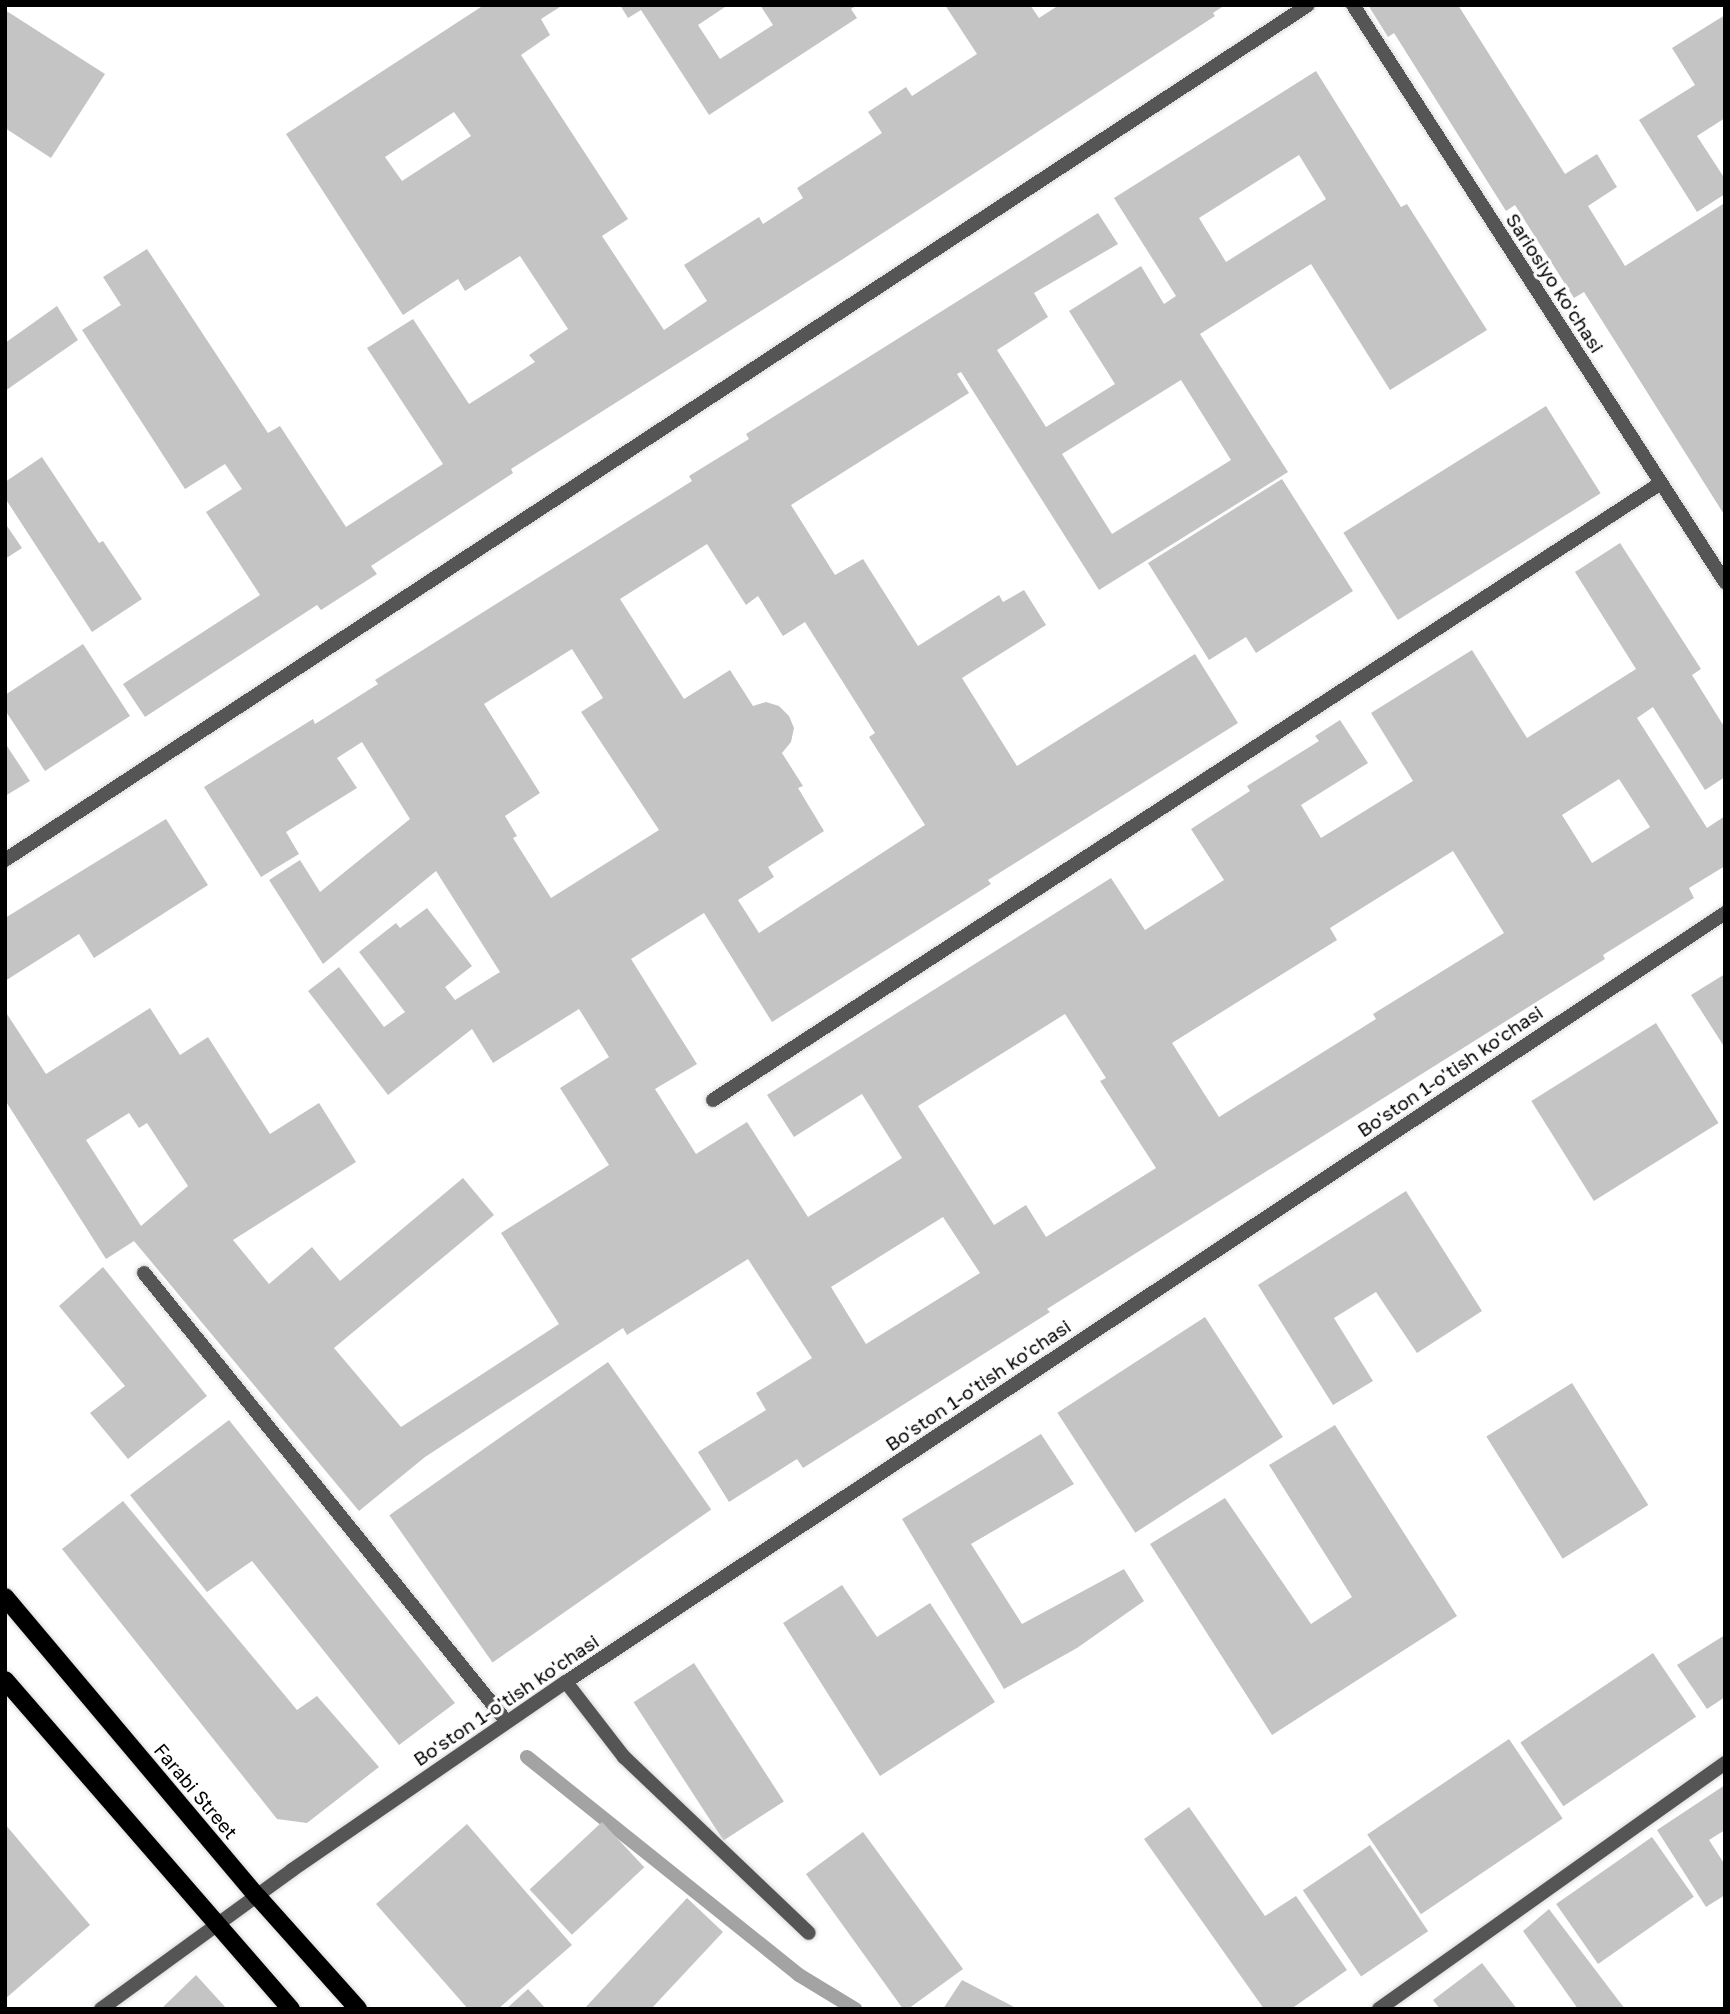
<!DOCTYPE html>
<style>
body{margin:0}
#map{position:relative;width:1730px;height:2014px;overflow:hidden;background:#fff;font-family:"Golos Text",sans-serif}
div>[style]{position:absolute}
.stream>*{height:14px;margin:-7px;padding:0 7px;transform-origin:7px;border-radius:7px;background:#a3a3a3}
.building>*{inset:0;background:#c4c4c4;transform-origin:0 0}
.roads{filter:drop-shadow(0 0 2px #dbdbdb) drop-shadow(0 0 2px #dbdbdb)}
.service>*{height:14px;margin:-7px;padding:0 7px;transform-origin:7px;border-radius:7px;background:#555}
.minor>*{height:14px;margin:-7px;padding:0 7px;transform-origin:7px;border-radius:7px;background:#555}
.primary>*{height:18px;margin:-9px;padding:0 9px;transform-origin:9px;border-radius:9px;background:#000}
span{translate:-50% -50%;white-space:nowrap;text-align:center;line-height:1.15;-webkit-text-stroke:6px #fff;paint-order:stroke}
.street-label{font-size:19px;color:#000}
.frame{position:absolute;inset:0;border:7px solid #000;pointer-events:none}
</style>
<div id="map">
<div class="stream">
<div style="left:527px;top:1757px;width:349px;rotate:38.7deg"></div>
<div style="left:799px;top:1975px;width:66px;rotate:31.3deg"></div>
</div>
<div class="building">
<div style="clip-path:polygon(evenodd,484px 5px,563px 5px,541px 19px,550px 35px,521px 55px,628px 219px,602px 236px,664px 330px,707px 301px,684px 265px,759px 217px,763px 224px,803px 198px,797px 188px,882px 133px,868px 112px,906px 87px,912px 96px,977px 54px,945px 5px,1030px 5px,1039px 18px,1059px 5px,1225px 5px,1213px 13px,1215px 16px,843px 259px,511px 469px,513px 473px,371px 566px,377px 574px,321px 610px,317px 605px,145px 717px,123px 684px,260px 595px,206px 512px,242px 489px,225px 464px,185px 489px,82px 330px,121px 305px,103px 277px,147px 249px,268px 433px,280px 426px,346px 527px,443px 464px,367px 348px,413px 319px,469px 404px,535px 362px,529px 355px,568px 329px,520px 256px,465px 291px,458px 279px,403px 315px,286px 134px,484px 5px,454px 112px,471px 136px,402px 181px,385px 157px,454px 112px)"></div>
<div style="clip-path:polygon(620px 5px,728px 5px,698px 25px,720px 59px,773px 25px,760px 5px,857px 5px,851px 9px,857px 18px,709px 115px,641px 10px,628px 18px)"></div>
<div style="clip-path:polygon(1368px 5px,1458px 5px,1565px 174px,1597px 154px,1617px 187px,1588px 206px,1625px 266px,1723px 204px,1725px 516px,1584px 292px,1574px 298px,1515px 205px,1506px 211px,1394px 33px,1388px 37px)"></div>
<div style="clip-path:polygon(5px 10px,105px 74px,51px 158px,5px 128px)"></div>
<div style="clip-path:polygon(1725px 15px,1725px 118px,1697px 136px,1725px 179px,1725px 194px,1697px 212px,1639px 120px,1695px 85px,1672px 48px)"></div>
<div style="clip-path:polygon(evenodd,1316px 71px,1401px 207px,1407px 204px,1487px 330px,1390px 390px,1311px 264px,1200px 334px,1288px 472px,1099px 590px,961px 372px,957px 374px,969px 393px,791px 505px,835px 575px,863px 559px,918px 646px,999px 595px,1003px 602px,1024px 590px,1046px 625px,962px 678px,1017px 766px,1195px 654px,1238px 723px,988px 880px,991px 884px,772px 1022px,704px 913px,631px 959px,697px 1064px,655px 1089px,696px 1154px,747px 1122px,808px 1217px,902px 1158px,862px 1094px,794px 1137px,767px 1095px,1111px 878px,1145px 930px,1224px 880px,1191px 829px,1250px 791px,1247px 786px,1319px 741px,1315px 736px,1340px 720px,1368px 763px,1301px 805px,1321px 838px,1413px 781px,1371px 713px,1472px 650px,1527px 738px,1636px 669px,1575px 572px,1620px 543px,1701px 669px,1692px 675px,1725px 728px,1725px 777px,1705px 790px,1653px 707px,1637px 718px,1707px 828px,1725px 816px,1725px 866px,1689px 888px,1694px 898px,1603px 955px,1605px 959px,1047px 1309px,1050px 1312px,803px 1468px,797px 1459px,729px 1502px,698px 1452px,766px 1410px,756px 1393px,812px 1358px,748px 1259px,627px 1335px,623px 1328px,425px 1457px,359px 1511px,134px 1241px,106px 1259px,5px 1100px,5px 1011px,46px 1074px,150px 1008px,180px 1055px,208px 1037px,270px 1134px,319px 1103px,356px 1162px,233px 1240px,269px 1284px,312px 1247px,340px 1281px,463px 1178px,494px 1215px,334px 1348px,401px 1427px,559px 1324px,501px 1233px,609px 1165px,560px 1088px,609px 1057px,579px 1009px,493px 1063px,472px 1029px,388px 1095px,308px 991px,339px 967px,384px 1027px,405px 1012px,359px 952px,396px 923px,400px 928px,427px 908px,472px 966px,445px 987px,455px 1000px,500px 972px,436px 871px,323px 964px,269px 880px,300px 860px,320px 892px,410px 819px,362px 742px,337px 758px,357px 788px,286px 832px,299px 854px,261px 877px,204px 787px,313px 719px,315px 724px,378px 684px,375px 680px,692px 481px,689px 476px,749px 439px,746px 434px,1098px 213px,1118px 244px,1034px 293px,1048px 317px,997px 350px,1046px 427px,1115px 384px,1069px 311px,1141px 266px,1164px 304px,1176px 296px,1114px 198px,1316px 71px,1299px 155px,1326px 199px,1226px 262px,1199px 218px,1299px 155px,1316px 71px,1181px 380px,1231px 460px,1112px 534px,1062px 454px,1181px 380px,1316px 71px,707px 544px,746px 605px,758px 596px,783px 636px,805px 622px,875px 733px,869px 737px,925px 825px,759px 933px,738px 900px,774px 877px,768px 867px,824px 831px,798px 788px,803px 786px,782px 753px,791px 742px,794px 728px,789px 716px,779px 706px,766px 702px,753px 706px,730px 670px,684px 699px,620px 599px,707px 544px,1316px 71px,572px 649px,603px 698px,581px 712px,659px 830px,551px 898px,513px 838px,517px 836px,505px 816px,540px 793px,484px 704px,572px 649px,1316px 71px,1619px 779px,1650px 827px,1592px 863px,1562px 815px,1619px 779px,1316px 71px,1453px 851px,1504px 933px,1373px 1014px,1376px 1019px,1219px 1117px,1172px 1043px,1337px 940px,1330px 928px,1453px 851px,1316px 71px,1065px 1014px,1106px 1078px,1100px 1081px,1156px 1168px,1046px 1237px,1026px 1205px,994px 1225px,918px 1106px,1065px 1014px,1316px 71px,129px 1113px,139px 1128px,147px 1123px,188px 1186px,141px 1226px,86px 1140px,129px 1113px,1316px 71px,943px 1217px,980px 1273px,866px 1344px,831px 1287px,943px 1217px)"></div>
<div style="clip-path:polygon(57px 306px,78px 340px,5px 391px,5px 343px)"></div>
<div style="left:1546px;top:406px;width:103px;height:239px;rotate:58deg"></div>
<div style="clip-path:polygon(42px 457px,99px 543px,103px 541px,142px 599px,92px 632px,5px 498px,5px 482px)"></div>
<div style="clip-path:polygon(1282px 479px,1353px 591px,1256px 653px,1246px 637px,1209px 660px,1148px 563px)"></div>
<div style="clip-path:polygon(5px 523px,22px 548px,5px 559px)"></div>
<div style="clip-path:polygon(83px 644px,130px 716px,45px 771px,5px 710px,5px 695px)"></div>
<div style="clip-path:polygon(5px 743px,30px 781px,5px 796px)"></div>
<div style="clip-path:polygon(166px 819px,208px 885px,94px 958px,79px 934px,5px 981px,5px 918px)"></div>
<div style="clip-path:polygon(1725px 974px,1725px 1048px,1691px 995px)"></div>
<div style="left:1656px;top:1023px;width:118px;height:147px;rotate:58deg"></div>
<div style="clip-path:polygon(1406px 1191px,1482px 1311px,1417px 1353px,1376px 1292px,1334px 1318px,1373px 1381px,1333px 1405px,1258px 1285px)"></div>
<div style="clip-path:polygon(103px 1267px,207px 1396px,128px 1459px,90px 1413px,125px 1386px,59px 1306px)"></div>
<div style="left:1205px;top:1317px;width:143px;height:176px;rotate:57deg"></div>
<div style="left:608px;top:1362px;width:180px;height:267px;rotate:55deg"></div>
<div style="left:1572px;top:1383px;width:144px;height:101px;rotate:58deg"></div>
<div style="clip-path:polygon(229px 1420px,455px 1703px,399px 1745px,252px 1561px,207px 1592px,130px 1495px)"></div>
<div style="clip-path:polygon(1335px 1425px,1457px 1616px,1272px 1735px,1150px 1544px,1225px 1498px,1311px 1624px,1352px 1597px,1269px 1465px)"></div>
<div style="clip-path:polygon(1041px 1434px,1074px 1484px,971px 1544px,1022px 1624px,1124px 1569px,1144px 1601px,1077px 1648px,1004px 1689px,902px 1519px)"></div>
<div style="clip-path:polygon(123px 1501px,297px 1710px,317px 1696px,379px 1767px,307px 1823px,277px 1819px,62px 1549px)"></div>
<div style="clip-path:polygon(842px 1585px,877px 1637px,930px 1603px,995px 1702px,880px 1776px,783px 1623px)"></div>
<div style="clip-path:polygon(1725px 1635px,1725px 1697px,1707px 1709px,1677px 1665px)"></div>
<div style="left:1653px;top:1653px;width:77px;height:160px;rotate:56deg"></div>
<div style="left:694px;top:1663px;width:165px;height:72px;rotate:57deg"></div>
<div style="left:1509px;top:1739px;width:96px;height:171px;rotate:56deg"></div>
<div style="clip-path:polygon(1725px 1785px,1725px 1830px,1709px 1840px,1725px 1865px,1725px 1895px,1706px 1907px,1657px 1830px)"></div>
<div style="clip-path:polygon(1189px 1807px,1265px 1916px,1296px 1896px,1347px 1970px,1291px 2009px,1264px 2009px,1144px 1839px)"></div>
<div style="left:602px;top:1822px;width:62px;height:99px;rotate:47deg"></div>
<div style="clip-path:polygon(5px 1824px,90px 1925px,5px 1999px)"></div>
<div style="clip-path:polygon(467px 1824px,572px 1945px,498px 2009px,468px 2009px,376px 1904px)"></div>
<div style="clip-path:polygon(863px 1832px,963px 1969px,908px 2009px,903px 2009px,806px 1874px)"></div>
<div style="left:1652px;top:1837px;width:73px;height:117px;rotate:55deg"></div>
<div style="left:1370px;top:1845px;width:104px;height:81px;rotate:56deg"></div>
<div style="clip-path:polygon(687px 1898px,723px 1932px,651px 2009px,584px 2009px)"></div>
<div style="clip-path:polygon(1549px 1909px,1625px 2009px,1578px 2009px,1523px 1931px)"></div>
<div style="clip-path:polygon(1482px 1963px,1517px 2009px,1440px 2009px,1433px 2000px)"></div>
<div style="clip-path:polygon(196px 1975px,227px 2009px,161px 2009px)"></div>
<div style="clip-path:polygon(962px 1980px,1018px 2009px,943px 2009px)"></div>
<div style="clip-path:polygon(528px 1989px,546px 2009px,506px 2009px)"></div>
</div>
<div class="roads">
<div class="service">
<div style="left:566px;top:1682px;width:95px;rotate:52.3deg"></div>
<div style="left:624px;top:1757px;width:255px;rotate:43.6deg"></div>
</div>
<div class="minor">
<div style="left:1353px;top:5px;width:687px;rotate:57.19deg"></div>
<div style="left:5px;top:860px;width:1558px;rotate:-33.27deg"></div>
<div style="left:713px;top:1100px;width:1131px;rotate:-33.06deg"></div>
<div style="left:144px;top:1273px;width:577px;rotate:51.05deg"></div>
<div style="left:101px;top:2009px;width:236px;rotate:-36deg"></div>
<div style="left:292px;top:1870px;width:332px;rotate:-34.5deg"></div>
<div style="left:566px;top:1682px;width:1391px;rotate:-33.56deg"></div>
<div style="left:1379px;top:2009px;width:425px;rotate:-35.4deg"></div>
</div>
<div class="primary">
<div style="left:5px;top:1597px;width:392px;rotate:49.9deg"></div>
<div style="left:258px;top:1897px;width:150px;rotate:48.2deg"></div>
<div style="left:5px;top:1680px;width:436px;rotate:49deg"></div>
</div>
</div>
<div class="street-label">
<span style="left:1555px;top:283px;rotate:57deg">Sariosiyo ko'chasi</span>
<span style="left:1450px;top:1071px;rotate:-34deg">Bo'ston 1-o'tish ko'chasi</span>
<span style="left:978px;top:1385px;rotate:-34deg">Bo'ston 1-o'tish ko'chasi</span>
<span style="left:506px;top:1700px;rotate:-34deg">Bo'ston 1-o'tish ko'chasi</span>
<span style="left:196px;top:1791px;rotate:50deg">Farabi Street</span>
</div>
<div class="frame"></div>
</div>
